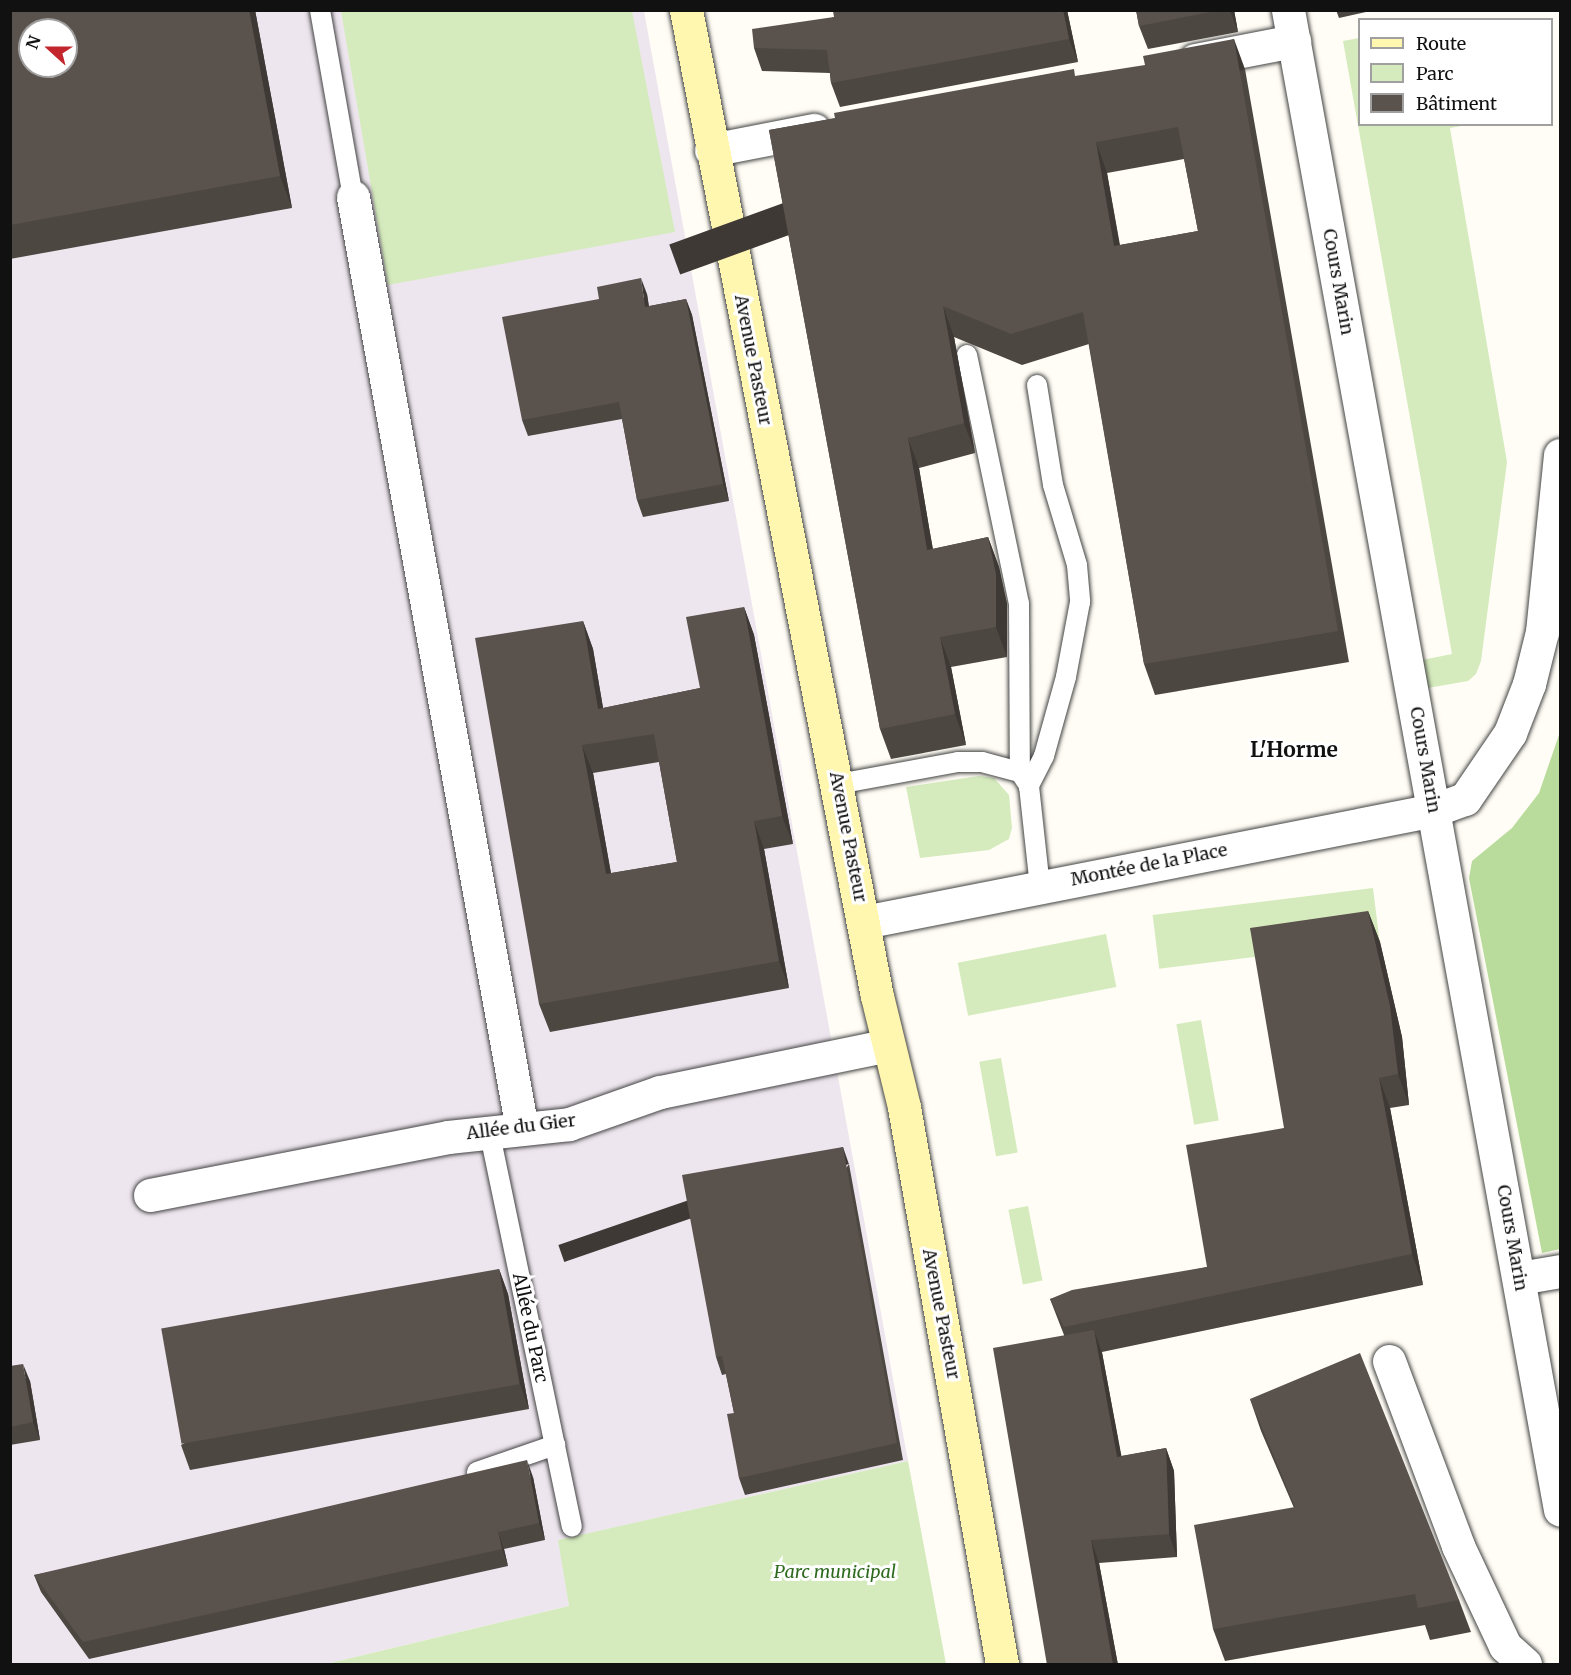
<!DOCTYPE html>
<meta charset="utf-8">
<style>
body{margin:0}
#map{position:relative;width:1571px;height:1675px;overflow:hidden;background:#fffdf5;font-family:Merriweather,serif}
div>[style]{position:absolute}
.industrial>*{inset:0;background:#eee6ef}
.green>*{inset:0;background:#d5ebbd;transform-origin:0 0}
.forest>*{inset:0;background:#b9dc9c}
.roads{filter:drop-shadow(0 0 2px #444) drop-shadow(0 0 2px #444)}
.service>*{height:20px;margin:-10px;padding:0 10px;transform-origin:10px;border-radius:10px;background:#fff}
.minor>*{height:33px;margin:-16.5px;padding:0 16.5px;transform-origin:16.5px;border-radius:16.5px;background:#fff}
.secondary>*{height:33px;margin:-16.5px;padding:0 16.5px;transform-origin:16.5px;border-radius:16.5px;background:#fff6b0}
.wall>*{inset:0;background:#4d4742}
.shaded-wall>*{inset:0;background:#3f3936;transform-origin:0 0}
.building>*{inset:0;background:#5a524d;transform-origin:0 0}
span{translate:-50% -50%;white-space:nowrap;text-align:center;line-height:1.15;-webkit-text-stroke:6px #fff;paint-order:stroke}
.street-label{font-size:18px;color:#111}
.park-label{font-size:18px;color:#2f6b1f;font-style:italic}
.quarter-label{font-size:21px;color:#111;font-weight:700}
.frame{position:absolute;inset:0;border:12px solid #111;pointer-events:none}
.legend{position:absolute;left:1358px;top:18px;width:195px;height:108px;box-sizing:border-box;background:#fff;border:2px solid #a0a0a0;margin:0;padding:8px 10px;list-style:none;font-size:18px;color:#111}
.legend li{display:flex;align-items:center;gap:12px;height:30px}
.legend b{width:30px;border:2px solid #a0a0a0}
.north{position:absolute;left:18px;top:18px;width:60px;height:60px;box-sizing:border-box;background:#fff;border:2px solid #a0a0a0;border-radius:50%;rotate:291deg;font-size:16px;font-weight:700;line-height:24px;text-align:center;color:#111}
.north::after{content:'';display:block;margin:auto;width:21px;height:27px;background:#c4262e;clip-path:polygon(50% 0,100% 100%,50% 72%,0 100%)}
</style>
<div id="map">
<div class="industrial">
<div style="clip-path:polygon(evenodd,11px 11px,644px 11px,908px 1461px,559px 1540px,569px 1606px,326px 1664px,11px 1664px,11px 11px,30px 30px,66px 30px,66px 66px,30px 66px,30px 30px)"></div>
</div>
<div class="green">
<div style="clip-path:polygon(341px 11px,632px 11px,675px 232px,388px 285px)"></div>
<div style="clip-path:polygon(1359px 38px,1360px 124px,1467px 125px,1450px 128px,1507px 462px,1481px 661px,1476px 674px,1468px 681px,1422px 689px,1417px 661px,1452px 654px,1343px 41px)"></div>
<div style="clip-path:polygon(979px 776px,994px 778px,1009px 795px,1012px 828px,1009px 839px,989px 850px,920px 858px,906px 787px)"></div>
<div style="left:1373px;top:888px;width:54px;height:222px;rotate:83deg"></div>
<div style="left:1106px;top:934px;width:54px;height:151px;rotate:79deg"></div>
<div style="left:1201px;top:1020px;width:102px;height:25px;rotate:80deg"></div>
<div style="left:1001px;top:1058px;width:96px;height:22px;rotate:80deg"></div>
<div style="left:1028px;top:1206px;width:76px;height:20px;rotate:79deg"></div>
<div style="clip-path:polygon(908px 1461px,946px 1664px,326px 1664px,569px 1606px,558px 1540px)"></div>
</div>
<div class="forest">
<div style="clip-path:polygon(1560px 732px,1560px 1249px,1542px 1253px,1469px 878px,1472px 861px,1512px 828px,1539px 793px)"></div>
</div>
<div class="roads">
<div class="service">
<div style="left:320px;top:10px;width:190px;rotate:80deg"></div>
<div style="left:967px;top:355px;width:253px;rotate:78.2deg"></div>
<div style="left:1019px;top:603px;width:169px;rotate:89.7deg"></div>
<div style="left:1037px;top:385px;width:101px;rotate:80.9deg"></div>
<div style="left:1053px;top:485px;width:84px;rotate:73.3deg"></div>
<div style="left:1077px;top:565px;width:37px;rotate:85deg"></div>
<div style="left:1080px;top:602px;width:76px;rotate:100.6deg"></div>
<div style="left:1066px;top:677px;width:82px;rotate:105.6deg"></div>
<div style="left:1044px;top:756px;width:34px;rotate:117deg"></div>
<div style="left:1029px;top:786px;width:102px;rotate:83.8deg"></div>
<div style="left:838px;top:784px;width:122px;rotate:-10.4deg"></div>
<div style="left:958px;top:762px;width:24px"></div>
<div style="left:982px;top:762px;width:39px;rotate:15deg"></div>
<div style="left:1020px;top:772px;width:11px;rotate:56deg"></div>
<div style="left:489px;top:1130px;width:405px;rotate:78.2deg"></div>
<div style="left:477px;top:1472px;width:83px;rotate:-19.1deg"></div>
</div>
<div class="minor">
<div style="left:1288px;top:10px;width:1524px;rotate:79.72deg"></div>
<div style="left:1195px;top:60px;width:101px;rotate:-10.9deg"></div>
<div style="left:711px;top:150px;width:105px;rotate:-11deg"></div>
<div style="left:353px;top:197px;width:947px;rotate:79.72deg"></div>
<div style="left:864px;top:922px;width:581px;rotate:-11.12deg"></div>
<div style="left:1434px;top:810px;width:33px;rotate:-20deg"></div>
<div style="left:1465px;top:799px;width:80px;rotate:-55.7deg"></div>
<div style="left:1510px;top:733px;width:53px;rotate:-68.8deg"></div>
<div style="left:1529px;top:684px;width:54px;rotate:-76deg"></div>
<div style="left:1542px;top:632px;width:178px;rotate:-84.2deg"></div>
<div style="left:150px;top:1195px;width:304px;rotate:-11deg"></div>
<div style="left:448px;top:1137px;width:122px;rotate:-6.1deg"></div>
<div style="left:569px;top:1124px;width:96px;rotate:-19.4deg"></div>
<div style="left:660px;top:1092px;width:233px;rotate:-11.6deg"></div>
<div style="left:1519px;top:1278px;width:42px;rotate:-9.7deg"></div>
<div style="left:1389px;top:1361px;width:197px;rotate:69.5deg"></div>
<div style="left:1458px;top:1546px;width:110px;rotate:64.8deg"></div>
<div style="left:1505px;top:1646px;width:27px;rotate:42deg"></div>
</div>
<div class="secondary">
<div style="left:686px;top:10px;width:1004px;rotate:79.04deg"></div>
<div style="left:877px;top:996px;width:114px;rotate:76.3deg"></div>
<div style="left:904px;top:1107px;width:566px;rotate:80.02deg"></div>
</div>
</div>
<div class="wall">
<div style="clip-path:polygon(10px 10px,255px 10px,292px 208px,10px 259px)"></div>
<div style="clip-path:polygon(1067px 10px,1078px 62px,840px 107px,831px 83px,830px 73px,762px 71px,754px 48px,834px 17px)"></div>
<div style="clip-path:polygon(1136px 10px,1234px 10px,1238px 32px,1148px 49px,1139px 26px)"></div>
<div style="clip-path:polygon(1336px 10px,1375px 10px,1339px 18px)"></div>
<div style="clip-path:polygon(evenodd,1245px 69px,1349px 662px,1155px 695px,1144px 664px,1089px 344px,1022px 365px,954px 337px,975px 453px,919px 468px,929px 527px,933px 549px,988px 537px,999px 567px,1007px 604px,1007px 657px,951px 667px,966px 745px,891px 759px,880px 729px,769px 130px,1076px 76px,1245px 69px,1184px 159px,1198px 231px,1120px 245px,1107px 173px,1184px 159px)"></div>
<div style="clip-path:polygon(647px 294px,649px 306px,686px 299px,692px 315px,729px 501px,643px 517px,637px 500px,622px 419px,528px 436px,522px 420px)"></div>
<div style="clip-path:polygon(evenodd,744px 607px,754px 635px,793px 844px,764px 849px,789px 988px,550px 1032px,539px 1004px,583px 621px,593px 649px,603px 708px,700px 688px,744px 607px,659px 762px,677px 862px,611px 873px,593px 773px,659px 762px)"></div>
<div style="clip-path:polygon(1368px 911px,1380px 942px,1402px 1037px,1409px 1105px,1390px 1108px,1423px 1285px,1102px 1352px,1121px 1456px,1166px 1448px,1174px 1471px,1177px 1557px,1099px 1563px,1118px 1665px,1047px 1665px,1064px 1335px,1050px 1299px,1207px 1267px,1284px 1128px)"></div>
<div style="clip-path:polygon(849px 1164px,903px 1460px,745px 1495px,739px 1478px,734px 1413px,726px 1374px,722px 1375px,716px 1357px)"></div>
<div style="clip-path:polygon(499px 1269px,508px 1294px,529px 1409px,190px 1470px,181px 1445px)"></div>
<div style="clip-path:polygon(10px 1366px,30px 1381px,40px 1440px,10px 1445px)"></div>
<div style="clip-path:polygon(1250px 1399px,1459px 1600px,1471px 1632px,1430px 1640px,1425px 1625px,1225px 1661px,1213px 1629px,1294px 1508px,1261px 1431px)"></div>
<div style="clip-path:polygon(533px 1477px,545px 1540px,504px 1549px,508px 1566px,89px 1659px,41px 1592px,34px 1575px)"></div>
</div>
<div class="shaded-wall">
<div style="clip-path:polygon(249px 10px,255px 10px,292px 208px,280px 176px)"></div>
<div style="clip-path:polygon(1063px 10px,1067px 10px,1078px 62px,1069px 39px)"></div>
<div style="clip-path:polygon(1230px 10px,1234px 10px,1238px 32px)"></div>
<div style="left:1234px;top:39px;width:32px;height:601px;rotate:70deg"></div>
<div style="clip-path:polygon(1096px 142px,1107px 173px,1125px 277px,1114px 246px)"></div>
<div style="clip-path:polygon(641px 278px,647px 294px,651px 324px,645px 307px)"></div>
<div style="clip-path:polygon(686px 299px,692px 315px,729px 501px,723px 484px)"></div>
<div style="clip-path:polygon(943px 306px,954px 337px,975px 453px,964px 423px)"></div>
<div style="clip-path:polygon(908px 438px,919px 468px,938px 581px,927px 550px)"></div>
<div style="clip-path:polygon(988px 537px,999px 567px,1007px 604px,1007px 657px,996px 627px)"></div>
<div style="clip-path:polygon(744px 607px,754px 635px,793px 844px,782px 816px)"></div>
<div style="clip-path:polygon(583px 621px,593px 649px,608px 737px,598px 709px)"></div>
<div style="clip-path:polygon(940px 637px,951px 667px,966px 745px,955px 714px)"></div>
<div style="clip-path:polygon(582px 745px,593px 773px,616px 902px,606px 874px)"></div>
<div style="clip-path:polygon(754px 821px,764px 849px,789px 988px,779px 961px)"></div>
<div style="clip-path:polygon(1368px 911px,1380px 942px,1402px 1037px,1409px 1105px,1398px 1074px)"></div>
<div style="clip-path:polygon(1379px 1078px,1390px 1108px,1423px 1285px,1412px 1254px)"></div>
<div style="left:843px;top:1147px;width:18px;height:301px;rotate:71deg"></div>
<div style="clip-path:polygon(499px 1269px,508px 1294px,529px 1409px,520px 1384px)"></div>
<div style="clip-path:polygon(1094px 1330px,1102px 1353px,1126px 1480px,1117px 1457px)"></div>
<div style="clip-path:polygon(23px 1364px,30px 1381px,40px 1440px,33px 1422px)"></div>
<div style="clip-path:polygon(1166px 1448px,1174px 1471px,1177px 1557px,1169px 1534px)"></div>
<div style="clip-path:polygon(527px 1460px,533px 1477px,545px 1540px,539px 1523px)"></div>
<div style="clip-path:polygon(498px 1532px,504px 1549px,508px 1566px,502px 1549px)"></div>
<div style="clip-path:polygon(1091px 1540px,1099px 1563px,1118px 1665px,1113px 1665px)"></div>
</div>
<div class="building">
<div style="clip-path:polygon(evenodd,10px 10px,249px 10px,280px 176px,10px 225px,10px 10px,30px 30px,66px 30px,66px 66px,30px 66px,30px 30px)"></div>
<div style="clip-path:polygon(837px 10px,1063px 10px,1069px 39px,831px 83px,827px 50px,754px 48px,752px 29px,834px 17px,833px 11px)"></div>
<div style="clip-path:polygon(1136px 10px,1221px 10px,1139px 26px)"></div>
<div style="clip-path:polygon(evenodd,1234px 39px,1338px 631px,1144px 664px,1083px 312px,1011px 334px,943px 306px,964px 423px,908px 438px,918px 496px,927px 550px,988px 537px,996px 574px,996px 627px,940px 637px,955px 714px,880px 729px,769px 130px,835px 118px,834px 113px,1074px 69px,1075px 76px,1145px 65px,1143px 56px,1234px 39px,1178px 127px,1198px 231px,1114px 246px,1096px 142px,1178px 127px)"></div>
<div style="clip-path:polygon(641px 278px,645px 307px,686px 299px,723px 484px,637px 500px,619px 402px,522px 420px,502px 317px,599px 299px,597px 287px)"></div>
<div style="clip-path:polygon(evenodd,744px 607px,782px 816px,754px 821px,779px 961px,539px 1004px,475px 638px,583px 621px,598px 709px,700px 688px,686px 617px,744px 607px,654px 734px,677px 862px,606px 874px,582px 745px,654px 734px)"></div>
<div style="clip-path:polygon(1368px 911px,1390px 1006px,1398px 1074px,1379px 1078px,1412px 1254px,1064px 1327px,1050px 1299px,1072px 1290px,1207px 1267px,1186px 1145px,1284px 1128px,1250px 928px)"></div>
<div style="clip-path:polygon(843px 1147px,897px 1443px,739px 1478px,727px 1414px,734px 1413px,722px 1356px,716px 1357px,682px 1175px)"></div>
<div style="left:499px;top:1269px;width:117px;height:343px;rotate:80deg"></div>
<div style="clip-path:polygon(1094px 1330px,1117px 1457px,1166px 1448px,1169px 1534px,1091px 1540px,1113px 1665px,1047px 1665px,993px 1348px)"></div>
<div style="clip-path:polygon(1360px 1353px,1459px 1600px,1418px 1608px,1415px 1594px,1213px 1629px,1194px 1525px,1295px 1507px,1250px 1399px)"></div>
<div style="clip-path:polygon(23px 1364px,33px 1422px,10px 1427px,10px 1366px)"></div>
<div style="clip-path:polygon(527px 1460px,539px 1523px,498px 1532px,502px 1549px,83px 1642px,34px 1575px)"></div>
</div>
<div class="street-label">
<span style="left:1338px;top:282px;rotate:80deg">Cours Marin</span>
<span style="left:753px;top:360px;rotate:79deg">Avenue Pasteur</span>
<span style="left:1425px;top:760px;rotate:80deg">Cours Marin</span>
<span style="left:848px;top:837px;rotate:79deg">Avenue Pasteur</span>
<span style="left:1149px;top:865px;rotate:-11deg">Montée de la Place</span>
<span style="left:521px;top:1127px;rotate:-7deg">Allée du Gier</span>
<span style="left:1512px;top:1238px;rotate:80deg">Cours Marin</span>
<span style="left:941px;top:1314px;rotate:79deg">Avenue Pasteur</span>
<span style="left:530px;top:1328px;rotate:78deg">Allée du Parc</span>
</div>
<div class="park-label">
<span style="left:835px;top:1572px">Parc municipal</span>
</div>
<div class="quarter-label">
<span style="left:1294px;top:750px">L'Horme</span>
</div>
<div class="frame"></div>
<ul class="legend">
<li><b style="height:8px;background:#fff6b0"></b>Route</li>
<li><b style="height:16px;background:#d5ebbd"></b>Parc</li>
<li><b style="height:16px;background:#5a524d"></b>Bâtiment</li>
</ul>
<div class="north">N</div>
</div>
